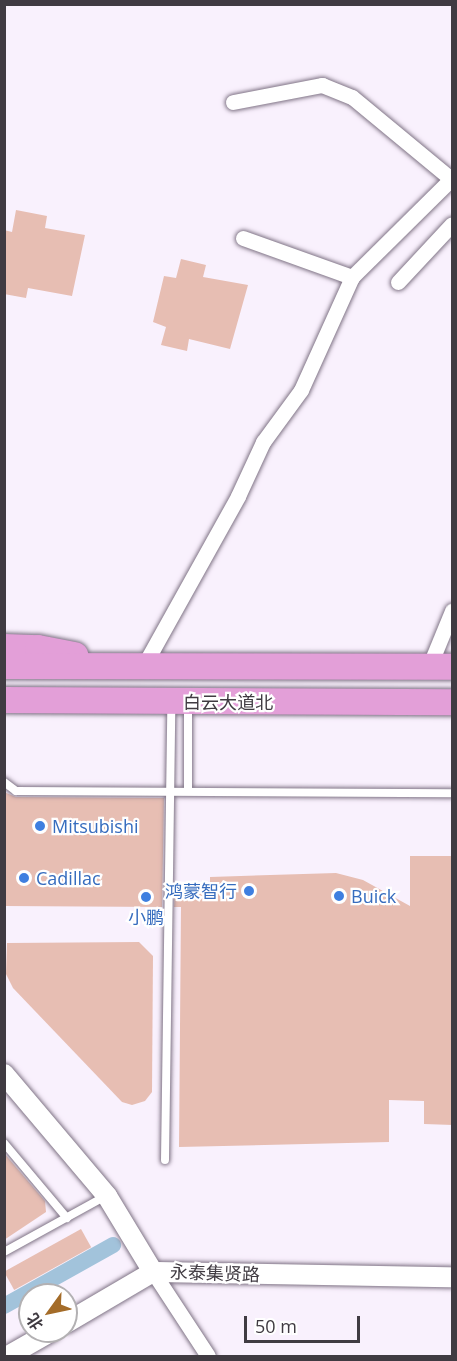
<!DOCTYPE html>
<meta charset="utf-8">
<style>
body{margin:0}
#map{position:relative;width:457px;height:1361px;overflow:hidden;background:#f9f1fd;font-family:"Open Sans","Noto Sans SC",sans-serif}
div>[style]{position:absolute}
.canal>*{height:16px;margin:-8px;padding:0 8px;transform-origin:8px;border-radius:8px;background:#a2c3db}
.building>*{inset:0;background:#e7beb3;transform-origin:0 0}
.roads{filter:drop-shadow(0 0 2px #807486) drop-shadow(0 0 2px #807486)}
.service>*{height:8px;margin:-4px;padding:0 4px;transform-origin:4px;border-radius:4px;background:#fff}
.minor>*{height:15px;margin:-7.5px;padding:0 7.5px;transform-origin:7.5px;border-radius:7.5px;background:#fff}
.tertiary>*{height:20px;margin:-10px;padding:0 10px;transform-origin:10px;border-radius:10px;background:#fff}
.trunk>*{height:26px;margin:-13px;padding:0 13px;transform-origin:13px;border-radius:13px;background:#e39fd8}
.dots>*{width:16px;height:16px;translate:-50% -50%;box-sizing:border-box;border:3px solid #fff;border-radius:50%}
span{translate:-50% -50%;white-space:nowrap;text-align:center;line-height:1.15;-webkit-text-stroke:4.5px #fff;paint-order:stroke}
.street-label{font-size:18px;color:#403b42}
.shop-label{font-size:18px;color:#366cbe}
.left{translate:0 -50%;text-align:left}
.right{translate:-100% -50%;text-align:right}
.frame{position:absolute;inset:0;border:6px solid #403b42;pointer-events:none}
.north{position:absolute;left:18px;top:1283px;width:60px;height:60px;box-sizing:border-box;background:#fff;border:2px solid #b3b1b3;border-radius:50%;rotate:237deg;font-size:16px;font-weight:700;line-height:24px;text-align:center;color:#403b42}
.north::after{content:'';display:block;margin:auto;width:21px;height:27px;background:#a46c29;clip-path:polygon(50% 0,100% 100%,50% 72%,0 100%)}
.scale{position:absolute;left:244px;top:1316px;width:116px;height:27px;box-sizing:border-box;border:3px solid #403b42;border-top:0;padding-left:8px;font-size:18px;line-height:21px;white-space:nowrap;color:#403b42;-webkit-text-stroke:4px #fff;paint-order:stroke}
</style>
<div id="map">
<div class="canal">
<div style="left:4px;top:1306px;width:125px;rotate:-29.2deg"></div>
</div>
<div class="building">
<div style="clip-path:polygon(16px 210px,47px 216px,45px 228px,85px 235px,72px 296px,28px 288px,26px 298px,4px 294px,4px 230px,12px 232px)"></div>
<div style="clip-path:polygon(181px 259px,206px 265px,203px 277px,248px 285px,230px 349px,189px 339px,187px 351px,161px 345px,166px 327px,153px 322px,164px 276px,176px 278px)"></div>
<div style="clip-path:polygon(4px 792px,16px 797px,164px 798px,162px 907px,4px 906px)"></div>
<div style="clip-path:polygon(410px 856px,453px 856px,453px 1125px,424px 1124px,424px 1101px,389px 1100px,389px 1142px,179px 1147px,181px 907px,174px 907px,175px 887px,210px 886px,210px 877px,336px 873px,363px 880px,410px 906px)"></div>
<div style="clip-path:polygon(139px 942px,153px 956px,152px 1092px,145px 1101px,132px 1105px,122px 1102px,13px 988px,6px 974px,7px 943px)"></div>
<div style="clip-path:polygon(4px 1153px,45px 1201px,46px 1212px,4px 1240px)"></div>
<div style="left:81px;top:1229px;width:21px;height:88px;rotate:61deg"></div>
</div>
<div class="roads">
<div class="service">
<div style="left:4px;top:782px;width:15px;rotate:37deg"></div>
<div style="left:16px;top:791px;width:436px;rotate:0.3deg"></div>
<div style="left:188px;top:791px;width:86px;rotate:-90deg"></div>
<div style="left:4px;top:1143px;width:98px;rotate:50deg"></div>
<div style="left:165px;top:1160px;width:454px;rotate:-89.2deg"></div>
<div style="left:4px;top:1252px;width:116px;rotate:-28.8deg"></div>
</div>
<div class="minor">
<div style="left:233px;top:102px;width:91px;rotate:-10.8deg"></div>
<div style="left:322px;top:85px;width:32px;rotate:22deg"></div>
<div style="left:352px;top:97px;width:129px;rotate:39.6deg"></div>
<div style="left:243px;top:238px;width:116px;rotate:19.7deg"></div>
<div style="left:398px;top:282px;width:79px;rotate:-47deg"></div>
<div style="left:143px;top:667px;width:196px;rotate:-60.9deg"></div>
<div style="left:238px;top:496px;width:60px;rotate:-65.2deg"></div>
<div style="left:263px;top:442px;width:64px;rotate:-53.8deg"></div>
<div style="left:301px;top:390px;width:124px;rotate:-65.7deg"></div>
<div style="left:352px;top:277px;width:141px;rotate:-44.7deg"></div>
<div style="left:429px;top:667px;width:61px;rotate:-67.7deg"></div>
<div style="left:153px;top:1272px;width:100px;rotate:56.8deg"></div>
</div>
<div class="tertiary">
<div style="left:4px;top:1074px;width:160px;rotate:49.8deg"></div>
<div style="left:107px;top:1196px;width:89px;rotate:58.8deg"></div>
<div style="left:153px;top:1272px;width:299px;rotate:1deg"></div>
<div style="left:66px;top:1323px;width:101px;rotate:-30.4deg"></div>
<div style="left:8px;top:1356px;width:51px;rotate:-29.6deg"></div>
</div>
<div class="trunk">
<div style="left:4px;top:647px;width:34px;rotate:2deg"></div>
<div style="left:38px;top:648px;width:38px;rotate:11deg"></div>
<div style="left:4px;top:666px;width:448px;rotate:0.1deg"></div>
<div style="left:4px;top:700px;width:448px;rotate:0.3deg"></div>
</div>
</div>
<div class="dots">
<div style="left:40px;top:826px;background:#3f7fe0"></div>
<div style="left:24px;top:878px;background:#3f7fe0"></div>
<div style="left:249px;top:891px;background:#3f7fe0"></div>
<div style="left:339px;top:896px;background:#3f7fe0"></div>
<div style="left:146px;top:897px;background:#3f7fe0"></div>
</div>
<div class="street-label">
<span style="left:228px;top:702px">白云大道北</span>
<span style="left:215px;top:1273px;rotate:2deg">永泰集贤路</span>
</div>
<div class="shop-label">
<span class="left" style="left:52px;top:826px">Mitsubishi</span>
<span class="left" style="left:36px;top:878px">Cadillac</span>
<span class="right" style="left:237px;top:891px">鸿蒙智行</span>
<span class="left" style="left:351px;top:896px">Buick</span>
<span style="left:146px;top:917px">小鹏</span>
</div>
<div class="frame"></div>
<div class="north">北</div>
<div class="scale">50 m</div>
</div>
